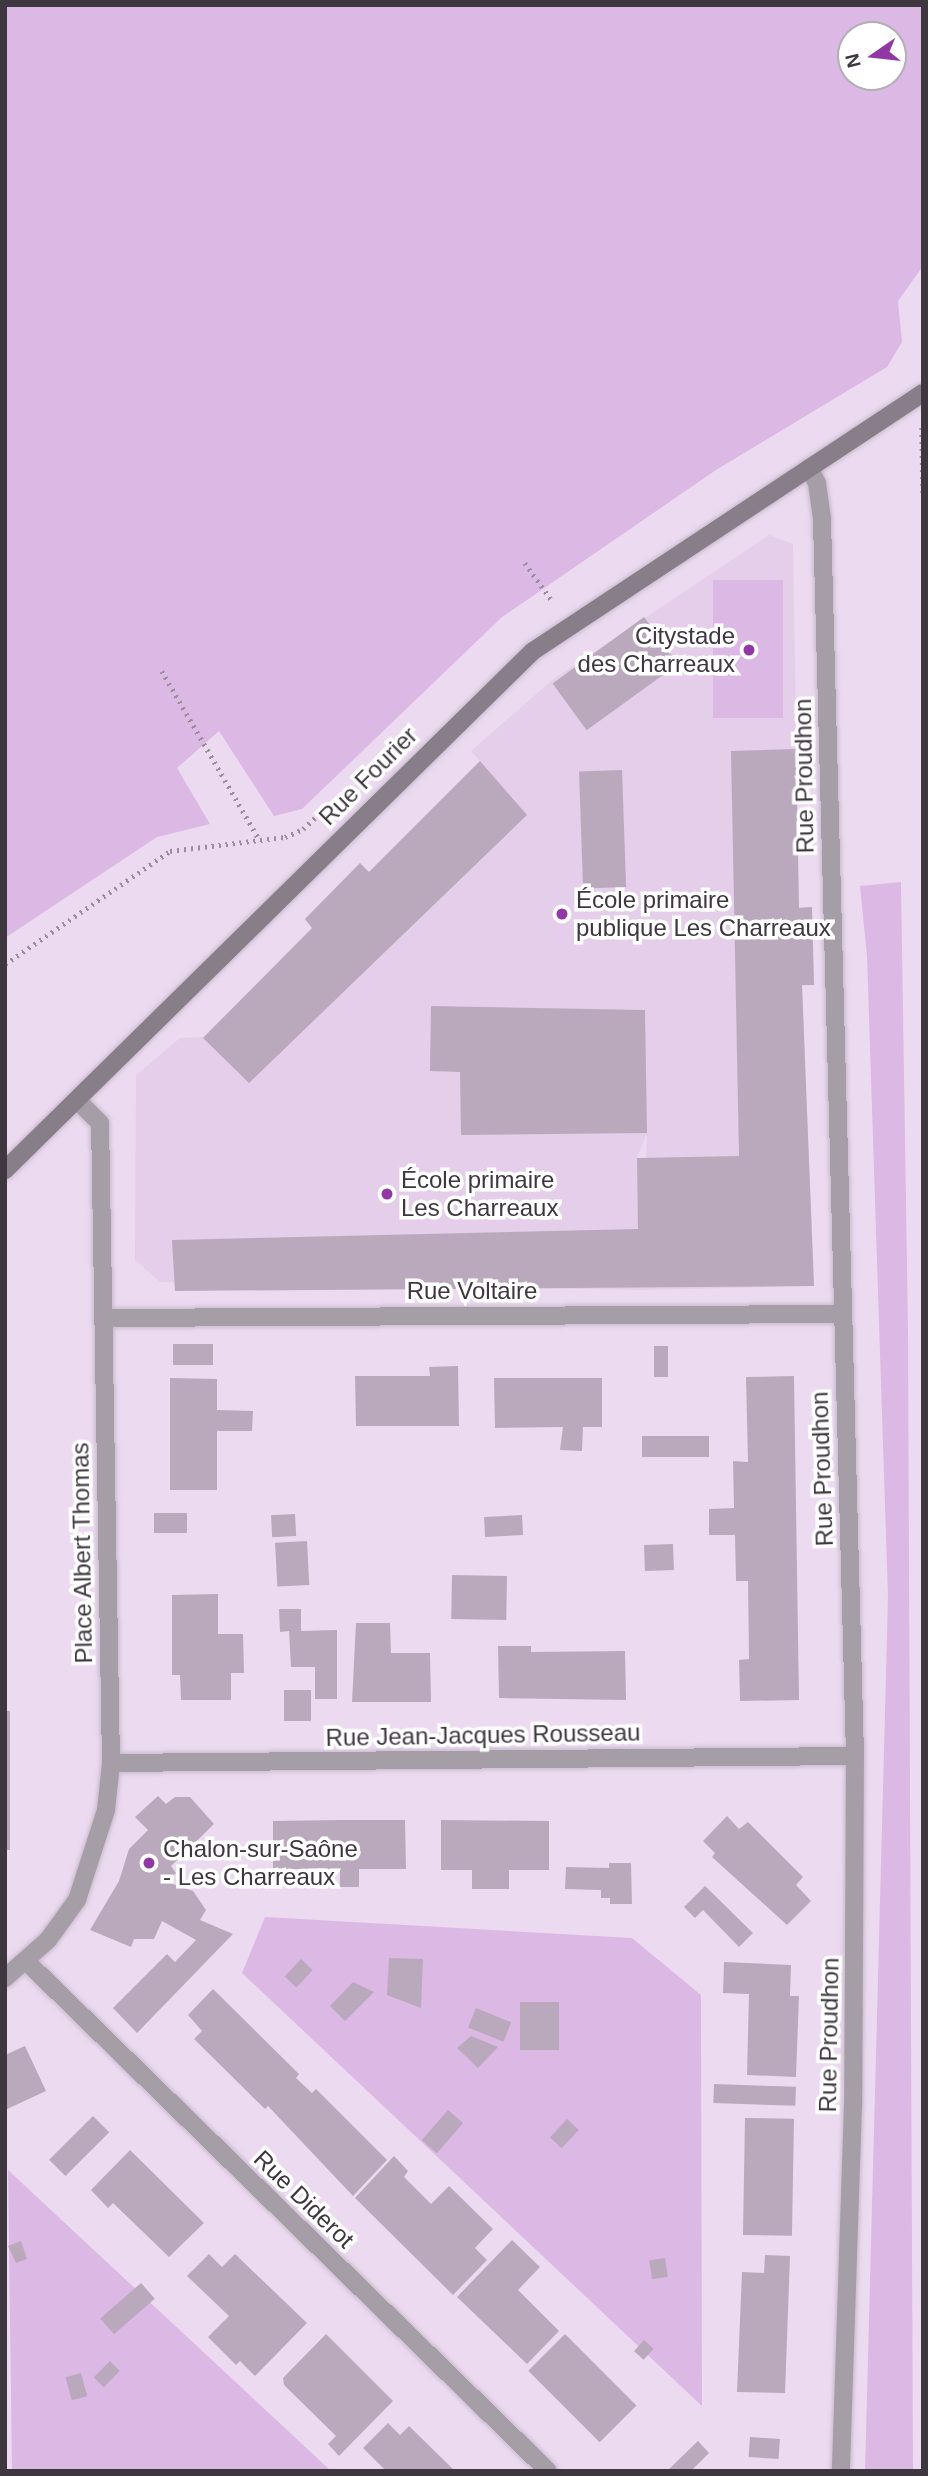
<!DOCTYPE html>
<meta charset="utf-8">
<style>
body{margin:0}
#map{position:relative;width:928px;height:2476px;overflow:hidden;background:#ecdbf0;font-family:Arial,sans-serif}
div>[style]{position:absolute}
.built>*{inset:0;background:#e4cee9}
.green>*{inset:0;background:#dcb8e4;transform-origin:0 0}
.building>*{inset:0;background:#baa9bd;transform-origin:0 0}
.path>*{height:4.5px;margin-top:-2.25px;transform-origin:0;background:repeating-linear-gradient(90deg,#9a8e9c 0 2px,transparent 0 7px)}
.roads{filter:drop-shadow(0 0 2px #c9bacd) drop-shadow(0 0 2px #c9bacd)}
.street>*{height:18px;margin:-9px;padding:0 9px;transform-origin:9px;border-radius:9px;background:#a69ea7}
.secondary>*{height:18px;margin:-9px;padding:0 9px;transform-origin:9px;border-radius:9px;background:#887e8a}
.dots>*{width:19px;height:19px;translate:-50% -50%;box-sizing:border-box;border:4px solid #fff;border-radius:50%}
span{translate:-50% -50%;white-space:nowrap;text-align:center;line-height:1.15;-webkit-text-stroke:7px #fff;paint-order:stroke}
.poi-label{font-size:24px;color:#3e373f}
.right{translate:-100% -50%;text-align:right}
.left{translate:0 -50%;text-align:left}
.street-label{font-size:24px;color:#3e373f}
.frame{position:absolute;inset:0;border:7px solid #3e373f;pointer-events:none}
.north{position:absolute;left:837px;top:21px;width:70px;height:70px;box-sizing:border-box;background:#fff;border:2px solid #b2afb2;border-radius:50%;rotate:256deg;font-size:19px;font-weight:700;line-height:28px;text-align:center;color:#3e373f}
.north::after{content:'';display:block;margin:auto;width:24px;height:32px;background:#9138a4;clip-path:polygon(50% 0,100% 100%,50% 72%,0 100%)}
</style>
<div id="map">
<div class="built">
<div style="clip-path:polygon(evenodd,769px 535px,793px 544px,799px 907px,812px 907px,814px 985px,802px 986px,814px 1286px,640px 1290px,160px 1282px,135px 1260px,136px 1075px,180px 1038px,203px 1037px,312px 929px,305px 919px,360px 863px,369px 872px,480px 761px,471px 751px,551px 681px,769px 535px,646px 1136px,647px 1136px,641px 1276px,637px 1158px,646px 1136px)"></div>
</div>
<div class="green">
<div style="clip-path:polygon(evenodd,5px 5px,923px 5px,923px 266px,898px 301px,902px 342px,887px 367px,716px 470px,502px 617px,302px 809px,274px 816px,219px 731px,177px 768px,210px 824px,157px 837px,5px 938px,5px 5px,893px 35px,893px 77px,851px 77px,851px 35px,893px 35px)"></div>
<div style="left:783px;top:580px;width:138px;height:70px;rotate:90deg"></div>
<div style="clip-path:polygon(901px 882px,908px 1330px,913px 2471px,865px 2471px,888px 1597px,867px 956px,860px 886px)"></div>
<div style="clip-path:polygon(265px 1917px,632px 1938px,701px 1995px,702px 2406px,242px 1973px)"></div>
<div style="clip-path:polygon(8px 2170px,331px 2471px,12px 2471px)"></div>
</div>
<div class="building">
<div style="left:644px;top:617px;width:58px;height:113px;rotate:54deg"></div>
<div style="clip-path:polygon(796px 749px,799px 908px,812px 907px,814px 985px,802px 985px,814px 1286px,175px 1291px,172px 1240px,638px 1229px,637px 1158px,739px 1156px,731px 751px)"></div>
<div style="clip-path:polygon(480px 761px,527px 815px,249px 1083px,203px 1038px,312px 928px,305px 919px,360px 863px,369px 872px)"></div>
<div style="left:622px;top:770px;width:117px;height:43px;rotate:88deg"></div>
<div style="clip-path:polygon(431px 1006px,645px 1010px,647px 1133px,461px 1135px,460px 1072px,430px 1071px)"></div>
<div style="left:173px;top:1344px;width:40px;height:21px"></div>
<div style="left:654px;top:1346px;width:14px;height:31px"></div>
<div style="clip-path:polygon(458px 1366px,459px 1426px,356px 1426px,355px 1376px,430px 1376px,429px 1367px)"></div>
<div style="clip-path:polygon(794px 1376px,799px 1700px,740px 1701px,739px 1660px,749px 1659px,748px 1581px,736px 1581px,735px 1535px,709px 1535px,709px 1509px,734px 1508px,733px 1461px,748px 1462px,746px 1377px)"></div>
<div style="clip-path:polygon(170px 1378px,217px 1379px,217px 1410px,253px 1411px,252px 1431px,217px 1431px,217px 1490px,170px 1490px)"></div>
<div style="clip-path:polygon(494px 1378px,602px 1378px,602px 1427px,583px 1427px,582px 1451px,560px 1450px,563px 1427px,495px 1428px)"></div>
<div style="left:642px;top:1436px;width:67px;height:21px"></div>
<div style="left:154px;top:1513px;width:33px;height:20px"></div>
<div style="left:295px;top:1514px;width:22px;height:24px;rotate:87deg"></div>
<div style="left:522px;top:1515px;width:20px;height:38px;rotate:87deg"></div>
<div style="left:307px;top:1541px;width:44px;height:32px;rotate:87deg"></div>
<div style="left:673px;top:1544px;width:26px;height:29px;rotate:88deg"></div>
<div style="left:507px;top:1576px;width:44px;height:55px;rotate:91deg"></div>
<div style="clip-path:polygon(218px 1594px,218px 1634px,243px 1634px,244px 1673px,231px 1673px,231px 1700px,181px 1700px,180px 1675px,172px 1675px,172px 1595px)"></div>
<div style="clip-path:polygon(279px 1609px,301px 1609px,301px 1631px,337px 1630px,337px 1699px,315px 1699px,315px 1667px,291px 1667px,289px 1631px,280px 1632px)"></div>
<div style="clip-path:polygon(356px 1623px,390px 1623px,391px 1653px,430px 1653px,431px 1702px,352px 1702px)"></div>
<div style="clip-path:polygon(498px 1646px,531px 1646px,531px 1652px,625px 1651px,626px 1700px,499px 1698px)"></div>
<div style="left:284px;top:1690px;width:27px;height:31px"></div>
<div style="left:5px;top:1711px;width:5px;height:139px"></div>
<div style="clip-path:polygon(158px 1796px,166px 1804px,175px 1797px,190px 1797px,214px 1824px,171px 1866px,176px 1873px,167px 1882px,193px 1891px,206px 1910px,200px 1920px,233px 1934px,137px 2033px,113px 2008px,167px 1954px,175px 1962px,196px 1940px,162px 1921px,154px 1939px,134px 1939px,131px 1947px,90px 1930px,119px 1881px,129px 1849px,148px 1830px,135px 1817px)"></div>
<div style="clip-path:polygon(727px 1816px,739px 1829px,748px 1822px,803px 1877px,796px 1885px,811px 1901px,787px 1925px,712px 1857px,715px 1853px,703px 1841px)"></div>
<div style="clip-path:polygon(340px 1820px,405px 1820px,406px 1869px,359px 1869px,359px 1887px,340px 1887px,340px 1869px,273px 1869px,273px 1821px)"></div>
<div style="clip-path:polygon(441px 1820px,549px 1821px,549px 1870px,509px 1870px,509px 1889px,472px 1889px,472px 1870px,441px 1870px)"></div>
<div style="clip-path:polygon(609px 1863px,631px 1863px,632px 1904px,610px 1904px,610px 1898px,601px 1898px,601px 1890px,565px 1889px,566px 1867px,609px 1868px)"></div>
<div style="clip-path:polygon(705px 1886px,753px 1933px,739px 1947px,703px 1910px,695px 1918px,684px 1907px)"></div>
<div style="clip-path:polygon(389px 1958px,423px 1959px,421px 2008px,387px 1995px)"></div>
<div style="left:301px;top:1959px;width:16px;height:24px;rotate:43deg"></div>
<div style="clip-path:polygon(724px 1962px,791px 1965px,790px 1996px,799px 1996px,796px 2077px,747px 2075px,749px 1994px,723px 1993px)"></div>
<div style="clip-path:polygon(353px 1982px,374px 1992px,345px 2021px,330px 2006px)"></div>
<div style="clip-path:polygon(213px 1989px,299px 2074px,296px 2078px,312px 2093px,316px 2089px,387px 2160px,353px 2196px,268px 2106px,265px 2109px,194px 2039px,202px 2031px,188px 2015px)"></div>
<div style="left:520px;top:2002px;width:39px;height:48px"></div>
<div style="left:476px;top:2008px;width:38px;height:21px;rotate:22deg"></div>
<div style="clip-path:polygon(471px 2036px,498px 2047px,478px 2068px,457px 2048px)"></div>
<div style="clip-path:polygon(25px 2046px,46px 2091px,5px 2110px,5px 2055px)"></div>
<div style="left:714px;top:2084px;width:82px;height:19px;rotate:2deg"></div>
<div style="left:448px;top:2110px;width:20px;height:40px;rotate:41deg"></div>
<div style="left:93px;top:2116px;width:23px;height:62px;rotate:45deg"></div>
<div style="left:745px;top:2118px;width:49px;height:117px;rotate:1deg"></div>
<div style="left:567px;top:2119px;width:16px;height:25px;rotate:43deg"></div>
<div style="clip-path:polygon(130px 2150px,204px 2223px,169px 2257px,113px 2203px,108px 2208px,91px 2190px)"></div>
<div style="clip-path:polygon(394px 2156px,408px 2171px,404px 2177px,431px 2204px,449px 2186px,493px 2229px,475px 2248px,487px 2260px,453px 2295px,355px 2198px)"></div>
<div style="clip-path:polygon(512px 2240px,540px 2267px,518px 2290px,559px 2331px,527px 2364px,457px 2297px)"></div>
<div style="clip-path:polygon(21px 2241px,27px 2259px,16px 2263px,8px 2246px)"></div>
<div style="clip-path:polygon(209px 2254px,222px 2267px,235px 2254px,307px 2323px,255px 2376px,240px 2361px,236px 2365px,208px 2337px,229px 2316px,187px 2276px)"></div>
<div style="clip-path:polygon(765px 2255px,790px 2256px,785px 2393px,737px 2392px,742px 2272px,764px 2273px)"></div>
<div style="left:665px;top:2258px;width:19px;height:16px;rotate:81deg"></div>
<div style="left:141px;top:2283px;width:21px;height:54px;rotate:49deg"></div>
<div style="clip-path:polygon(326px 2334px,393px 2401px,339px 2456px,328px 2444px,336px 2436px,284px 2385px,283px 2378px)"></div>
<div style="left:565px;top:2334px;width:101px;height:52px;rotate:45deg"></div>
<div style="left:644px;top:2340px;width:13px;height:15px;rotate:42deg"></div>
<div style="left:110px;top:2361px;width:14px;height:23px;rotate:45deg"></div>
<div style="left:81px;top:2373px;width:24px;height:16px;rotate:75deg"></div>
<div style="clip-path:polygon(388px 2423px,400px 2435px,409px 2426px,455px 2471px,386px 2471px,363px 2448px)"></div>
<div style="left:750px;top:2437px;width:30px;height:20px;rotate:4deg"></div>
<div style="clip-path:polygon(698px 2441px,709px 2453px,691px 2471px,667px 2471px)"></div>
</div>
<div class="path">
<div style="left:922px;top:428px;width:66px;rotate:89.1deg"></div>
<div style="left:525px;top:563px;width:48px;rotate:54.3deg"></div>
<div style="left:162px;top:671px;width:196px;rotate:60deg"></div>
<div style="left:5px;top:964px;width:200px;rotate:-34.4deg"></div>
<div style="left:170px;top:851px;width:116px;rotate:-6.9deg"></div>
<div style="left:285px;top:837px;width:20px;rotate:-24deg"></div>
<div style="left:303px;top:829px;width:21px;rotate:-43deg"></div>
</div>
<div class="roads">
<div class="street">
<div style="left:809px;top:468px;width:17px;rotate:62deg"></div>
<div style="left:817px;top:483px;width:37px;rotate:82deg"></div>
<div style="left:822px;top:520px;width:1236px;rotate:88.47deg"></div>
<div style="left:855px;top:1756px;width:349px;rotate:90.3deg"></div>
<div style="left:853px;top:2105px;width:366px;rotate:91.9deg"></div>
<div style="left:103px;top:1318px;width:738px;rotate:-0.31deg"></div>
<div style="left:111px;top:1763px;width:744px;rotate:-0.54deg"></div>
<div style="left:27px;top:1962px;width:728px;rotate:44.33deg"></div>
<div style="left:5px;top:1978px;width:57px;rotate:-41.5deg"></div>
<div style="left:48px;top:1940px;width:49px;rotate:-54.1deg"></div>
<div style="left:77px;top:1900px;width:95px;rotate:-72.1deg"></div>
<div style="left:106px;top:1810px;width:47px;rotate:-83.9deg"></div>
<div style="left:111px;top:1763px;width:640px;rotate:-90.98deg"></div>
<div style="left:100px;top:1123px;width:30px;rotate:-135deg"></div>
</div>
<div class="secondary">
<div style="left:5px;top:1170px;width:740px;rotate:-44.51deg"></div>
<div style="left:533px;top:651px;width:468px;rotate:-33.5deg"></div>
</div>
</div>
<div class="dots">
<div style="left:749px;top:650px;background:#9138a4"></div>
<div style="left:562px;top:914px;background:#9138a4"></div>
<div style="left:387px;top:1194px;background:#9138a4"></div>
<div style="left:149px;top:1863px;background:#9138a4"></div>
</div>
<div class="poi-label">
<span class="right" style="left:735px;top:650px">Citystade<br>des Charreaux</span>
<span class="left" style="left:576px;top:914px">École primaire<br>publique Les Charreaux</span>
<span class="left" style="left:401px;top:1194px">École primaire<br>Les Charreaux</span>
<span class="left" style="left:163px;top:1863px">Chalon-sur-Saône<br>- Les Charreaux</span>
</div>
<div class="street-label">
<span style="left:368px;top:776px;rotate:-45deg">Rue Fourier</span>
<span style="left:804px;top:776px;rotate:-91deg">Rue Proudhon</span>
<span style="left:472px;top:1291px">Rue Voltaire</span>
<span style="left:822px;top:1469px;rotate:-92deg">Rue Proudhon</span>
<span style="left:82px;top:1553px;rotate:-91deg">Place Albert Thomas</span>
<span style="left:483px;top:1735px;rotate:-1deg">Rue Jean-Jacques Rousseau</span>
<span style="left:829px;top:2035px;rotate:-89deg">Rue Proudhon</span>
<span style="left:304px;top:2199px;rotate:44deg">Rue Diderot</span>
</div>
<div class="frame"></div>
<div class="north">N</div>
</div>
